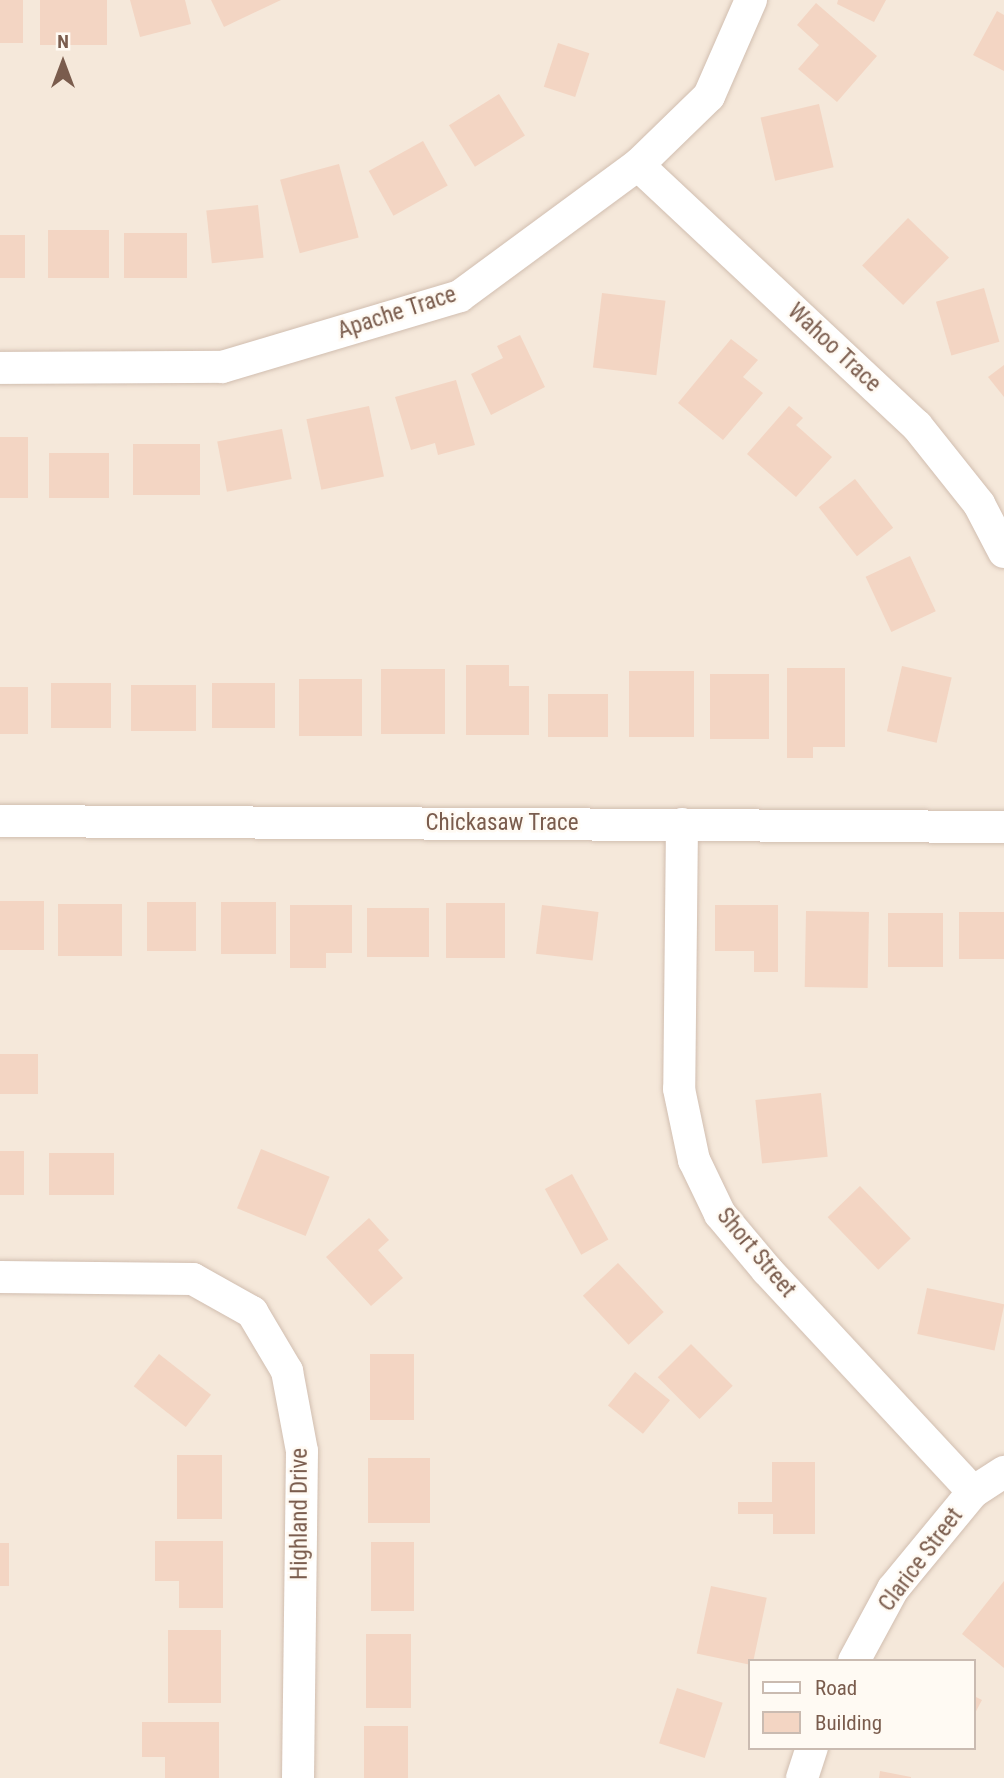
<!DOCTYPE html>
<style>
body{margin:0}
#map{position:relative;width:1004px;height:1778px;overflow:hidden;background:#fdf6ec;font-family:"Roboto Condensed",sans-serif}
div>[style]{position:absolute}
.residential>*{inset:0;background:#f5e8da}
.building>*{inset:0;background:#f3d5c3;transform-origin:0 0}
.roads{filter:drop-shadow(0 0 2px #d1beb0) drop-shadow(0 0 2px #d1beb0)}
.street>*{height:32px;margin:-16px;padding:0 16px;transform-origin:16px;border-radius:16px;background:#fff}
span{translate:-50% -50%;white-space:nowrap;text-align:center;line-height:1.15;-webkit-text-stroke:5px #fffaf3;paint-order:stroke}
.street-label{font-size:23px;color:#7a5c4d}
.legend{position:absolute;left:748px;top:1659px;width:228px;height:91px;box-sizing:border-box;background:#fffaf3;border:2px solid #cabbb1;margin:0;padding:9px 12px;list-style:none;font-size:21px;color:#7a5c4d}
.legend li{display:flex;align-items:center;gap:14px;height:35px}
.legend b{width:35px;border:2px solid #cabbb1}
.north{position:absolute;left:28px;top:28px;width:70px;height:70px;-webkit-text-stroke:5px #fffaf3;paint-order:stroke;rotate:0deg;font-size:19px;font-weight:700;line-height:28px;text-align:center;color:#7a5c4d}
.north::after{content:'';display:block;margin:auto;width:24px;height:32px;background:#7a5c4d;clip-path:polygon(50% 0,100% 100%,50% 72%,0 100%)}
</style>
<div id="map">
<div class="residential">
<div style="clip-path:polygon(evenodd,0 0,1004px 0,1004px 1778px,0 1778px,0 0,750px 1661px,974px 1661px,974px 1748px,750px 1748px,750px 1661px)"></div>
</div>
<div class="building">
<div style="left:0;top:0;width:23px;height:43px"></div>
<div style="left:40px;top:0;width:67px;height:45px"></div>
<div style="clip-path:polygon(130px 0,185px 0,191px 24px,140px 37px)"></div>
<div style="clip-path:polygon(211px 0,281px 0,224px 27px)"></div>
<div style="clip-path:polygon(838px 0,886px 0,874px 22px,837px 4px)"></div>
<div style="clip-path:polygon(816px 3px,877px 56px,837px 102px,798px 69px,819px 45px,797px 25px)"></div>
<div style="clip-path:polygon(997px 11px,1004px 15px,1004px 71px,973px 55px)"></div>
<div style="left:558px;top:43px;width:33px;height:46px;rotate:18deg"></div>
<div style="left:499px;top:94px;width:49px;height:59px;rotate:58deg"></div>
<div style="left:819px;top:104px;width:65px;height:60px;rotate:77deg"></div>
<div style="left:423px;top:141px;width:51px;height:62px;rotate:61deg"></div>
<div style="left:339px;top:164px;width:76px;height:61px;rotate:75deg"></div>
<div style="left:258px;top:205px;width:53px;height:52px;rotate:84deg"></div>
<div style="left:908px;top:218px;width:57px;height:66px;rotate:44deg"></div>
<div style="left:48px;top:230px;width:61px;height:48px"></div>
<div style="left:124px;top:233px;width:63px;height:45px"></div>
<div style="left:0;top:235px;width:25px;height:43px"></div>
<div style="left:984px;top:288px;width:56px;height:50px;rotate:74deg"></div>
<div style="left:602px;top:293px;width:64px;height:75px;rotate:7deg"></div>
<div style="clip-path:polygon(520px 335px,545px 387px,491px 415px,471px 374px,503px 358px,497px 346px)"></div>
<div style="clip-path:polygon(731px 339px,758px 360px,743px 377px,763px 393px,723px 440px,678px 403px)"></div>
<div style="clip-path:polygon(1004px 365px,1004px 397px,988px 377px)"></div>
<div style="clip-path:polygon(456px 380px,475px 445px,438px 455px,435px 443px,411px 450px,395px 397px)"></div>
<div style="left:369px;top:406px;width:72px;height:64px;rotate:78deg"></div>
<div style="clip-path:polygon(789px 406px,803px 418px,796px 425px,832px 457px,796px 497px,747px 454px)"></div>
<div style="left:282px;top:429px;width:51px;height:66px;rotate:79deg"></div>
<div style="left:0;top:437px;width:28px;height:61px"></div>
<div style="left:133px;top:444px;width:67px;height:51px"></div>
<div style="left:49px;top:453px;width:60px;height:45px"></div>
<div style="left:855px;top:479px;width:62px;height:46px;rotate:52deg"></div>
<div style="left:910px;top:556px;width:61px;height:49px;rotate:65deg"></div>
<div style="clip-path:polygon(466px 665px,509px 665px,509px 686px,529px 686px,529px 735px,466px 735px)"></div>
<div style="left:902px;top:666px;width:51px;height:67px;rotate:13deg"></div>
<div style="clip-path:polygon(787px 668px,845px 668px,845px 747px,813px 747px,813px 758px,787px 758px)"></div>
<div style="left:381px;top:669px;width:64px;height:65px"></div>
<div style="left:629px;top:671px;width:65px;height:66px"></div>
<div style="left:710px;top:674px;width:59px;height:65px"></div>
<div style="left:299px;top:679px;width:63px;height:57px"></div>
<div style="left:51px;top:683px;width:60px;height:45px"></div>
<div style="left:212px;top:683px;width:63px;height:45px"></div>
<div style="left:131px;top:685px;width:65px;height:46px"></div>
<div style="left:0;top:687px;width:28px;height:47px"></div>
<div style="left:548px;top:694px;width:60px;height:43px"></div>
<div style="left:0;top:901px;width:44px;height:49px"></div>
<div style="left:147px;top:902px;width:49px;height:49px"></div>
<div style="left:221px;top:902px;width:55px;height:52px"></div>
<div style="left:446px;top:903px;width:59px;height:55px"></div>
<div style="left:58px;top:904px;width:64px;height:52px"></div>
<div style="clip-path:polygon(290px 905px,352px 905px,352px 953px,326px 953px,326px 968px,290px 968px)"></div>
<div style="left:542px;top:905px;width:57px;height:49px;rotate:7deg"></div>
<div style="clip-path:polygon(715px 905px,778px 905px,778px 972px,754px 972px,754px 951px,715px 951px)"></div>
<div style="left:367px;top:908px;width:62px;height:49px"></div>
<div style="left:806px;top:911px;width:63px;height:76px;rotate:1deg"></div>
<div style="left:959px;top:912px;width:45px;height:47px"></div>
<div style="left:888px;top:913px;width:55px;height:54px"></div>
<div style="left:0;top:1054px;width:38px;height:40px"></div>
<div style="left:821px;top:1093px;width:64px;height:66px;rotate:84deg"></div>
<div style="left:261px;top:1149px;width:74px;height:64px;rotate:22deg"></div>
<div style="left:0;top:1151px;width:24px;height:44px"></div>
<div style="left:49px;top:1153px;width:65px;height:42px"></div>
<div style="left:572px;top:1174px;width:75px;height:31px;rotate:61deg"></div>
<div style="left:860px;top:1186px;width:73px;height:45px;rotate:46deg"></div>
<div style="clip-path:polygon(369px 1218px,389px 1240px,378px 1250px,403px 1278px,371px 1306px,326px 1257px)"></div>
<div style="left:618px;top:1263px;width:67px;height:48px;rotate:47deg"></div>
<div style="left:927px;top:1288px;width:79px;height:47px;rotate:12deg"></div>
<div style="left:691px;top:1344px;width:59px;height:47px;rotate:45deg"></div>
<div style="left:159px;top:1354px;width:66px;height:41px;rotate:38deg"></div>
<div style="left:414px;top:1354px;width:66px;height:44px;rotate:90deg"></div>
<div style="left:635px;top:1372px;width:45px;height:43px;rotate:39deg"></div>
<div style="left:177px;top:1455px;width:45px;height:64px"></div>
<div style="left:368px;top:1458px;width:62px;height:65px"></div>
<div style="clip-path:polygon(772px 1462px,815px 1462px,815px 1534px,773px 1534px,773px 1514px,738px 1514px,738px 1502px,772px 1502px)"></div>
<div style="clip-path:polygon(155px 1541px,223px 1541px,223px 1608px,179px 1608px,179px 1581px,155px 1581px)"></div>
<div style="left:371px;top:1542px;width:43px;height:69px"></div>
<div style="left:0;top:1543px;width:9px;height:43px"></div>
<div style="clip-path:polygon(1004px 1581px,1004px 1668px,962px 1634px)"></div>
<div style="left:711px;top:1586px;width:57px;height:69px;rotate:12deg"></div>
<div style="left:168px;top:1630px;width:53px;height:73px"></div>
<div style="left:366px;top:1634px;width:45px;height:74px"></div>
<div style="left:677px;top:1688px;width:48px;height:58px;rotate:18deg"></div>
<div style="clip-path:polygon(974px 1696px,982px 1700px,974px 1715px)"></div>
<div style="clip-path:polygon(142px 1722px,219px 1722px,219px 1778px,165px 1778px,165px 1757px,142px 1757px)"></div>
<div style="left:364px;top:1726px;width:44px;height:52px"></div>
<div style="clip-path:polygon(880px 1771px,911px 1777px,911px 1778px,879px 1778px)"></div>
</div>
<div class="roads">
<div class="street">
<div style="left:638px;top:165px;width:382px;rotate:43.1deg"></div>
<div style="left:917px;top:426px;width:100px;rotate:51.5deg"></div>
<div style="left:979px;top:504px;width:54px;rotate:62.5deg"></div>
<div style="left:0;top:368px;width:222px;rotate:-0.3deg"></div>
<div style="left:222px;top:367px;width:248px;rotate:-16.6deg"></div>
<div style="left:460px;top:296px;width:221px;rotate:-36.4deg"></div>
<div style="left:638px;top:165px;width:99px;rotate:-44.2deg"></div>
<div style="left:709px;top:96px;width:105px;rotate:-66.4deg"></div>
<div style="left:0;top:821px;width:1004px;rotate:0.34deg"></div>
<div style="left:682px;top:824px;width:265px;rotate:90.6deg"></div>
<div style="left:679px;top:1089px;width:73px;rotate:78.1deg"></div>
<div style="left:694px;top:1160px;width:60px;rotate:64.3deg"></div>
<div style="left:720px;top:1214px;width:73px;rotate:50deg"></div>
<div style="left:767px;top:1270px;width:303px;rotate:47.1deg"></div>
<div style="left:0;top:1277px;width:193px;rotate:0.6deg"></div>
<div style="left:193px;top:1279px;width:68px;rotate:29.2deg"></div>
<div style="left:252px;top:1312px;width:69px;rotate:59.3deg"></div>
<div style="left:287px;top:1371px;width:81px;rotate:79.4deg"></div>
<div style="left:302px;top:1451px;width:327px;rotate:90.7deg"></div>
<div style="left:854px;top:1661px;width:82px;rotate:-61.6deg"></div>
<div style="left:893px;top:1589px;width:126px;rotate:-50.5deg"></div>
<div style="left:973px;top:1492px;width:37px;rotate:-33deg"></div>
<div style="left:802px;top:1778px;width:32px;rotate:-72deg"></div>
</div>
</div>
<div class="street-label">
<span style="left:397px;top:313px;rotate:-18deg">Apache Trace</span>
<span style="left:834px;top:348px;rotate:43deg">Wahoo Trace</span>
<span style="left:502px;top:823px">Chickasaw Trace</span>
<span style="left:756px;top:1253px;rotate:50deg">Short Street</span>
<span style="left:300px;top:1514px;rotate:-90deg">Highland Drive</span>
<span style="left:921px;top:1560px;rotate:-53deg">Clarice Street</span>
</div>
<ul class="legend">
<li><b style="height:9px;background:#fff"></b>Road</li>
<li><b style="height:19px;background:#f3d5c3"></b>Building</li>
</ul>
<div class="north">N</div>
</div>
